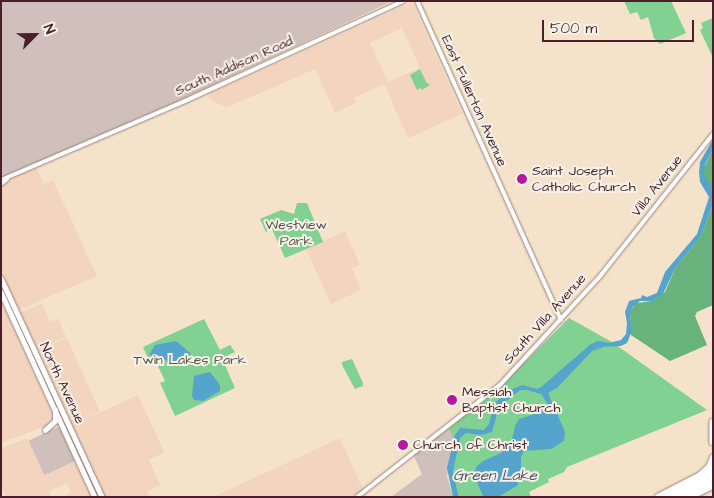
<!DOCTYPE html>
<style>
body{margin:0}
#map{position:relative;width:714px;height:498px;overflow:hidden;background:#f4e3ca;font-family:"Architects Daughter",sans-serif}
div>[style]{position:absolute}
.built>*{inset:0;background:#f3d4bf;transform-origin:0 0}
.industrial>*{inset:0;background:#cfc0bb;transform-origin:0 0}
.green>*{inset:0;background:#80d192}
.forest>*{inset:0;background:#68b37c}
.water>*{inset:0;background:#54a4ce}
.stream>*{height:1px;margin:-0.5px;padding:0 0.5px;transform-origin:0.5px;border-radius:0.5px;background:#54a4ce}
.roads{filter:drop-shadow(0 0 1px #9f817a) drop-shadow(0 0 1px #9f817a)}
.secondary>*{height:4px;margin:-2px;padding:0 2px;transform-origin:2px;border-radius:2px;background:#fff}
.primary>*{height:4.5px;margin:-2.25px;padding:0 2.25px;transform-origin:2.25px;border-radius:2.25px;background:#fff}
.highway>*{height:5.5px;margin:-2.75px;padding:0 2.75px;transform-origin:2.75px;border-radius:2.75px;background:#fff}
.dots>*{width:14px;height:14px;translate:-50% -50%;box-sizing:border-box;border:2px solid #f7f3e8;border-radius:50%}
span{translate:-50% -50%;white-space:nowrap;text-align:center;line-height:1.15;-webkit-text-stroke:4px #f7f3e8;paint-order:stroke}
.street-label{font-size:14px;color:#4a1f2b}
.poi-label{font-size:14px;color:#4a1f2b}
.left{translate:0 -50%;text-align:left}
.park-label{font-size:14px;color:#5a544a}
.water-label{font-size:15px;color:#4e546c;font-style:italic}
.frame{position:absolute;inset:0;border:2px solid #4a1f2b;pointer-events:none}
.north{position:absolute;left:10px;top:10px;width:50px;height:50px;-webkit-text-stroke:4px #f7f3e8;paint-order:stroke;rotate:67deg;font-size:14px;font-weight:700;line-height:20px;text-align:center;color:#4a1f2b}
.north::after{content:'';display:block;margin:auto;width:18px;height:22px;background:#4a1f2b;clip-path:polygon(50% 0,100% 100%,50% 72%,0 100%)}
.scale{position:absolute;left:542px;top:20px;width:152px;height:22px;box-sizing:border-box;border:2px solid #4a1f2b;border-top:0;padding-left:6px;font-size:15px;line-height:18px;white-space:nowrap;color:#4a1f2b;-webkit-text-stroke:4px #f7f3e8;paint-order:stroke}
</style>
<div id="map">
<div class="built">
<div style="clip-path:polygon(evenodd,412px 2px,462px 114px,408px 138px,384px 84px,354px 98px,356px 103px,335px 113px,315px 69px,226px 108px,209px 99px,208px 95px,412px 2px,402px 28px,420px 68px,388px 82px,370px 43px,402px 28px)"></div>
<div style="clip-path:polygon(36px 167px,44px 184px,53px 180px,97px 276px,17px 311px,1px 275px,1px 182px)"></div>
<div style="clip-path:polygon(345px 231px,360px 265px,352px 269px,361px 290px,331px 304px,306px 249px)"></div>
<div style="clip-path:polygon(1px 300px,53px 415px,53px 420px,48px 425px,1px 443px)"></div>
<div style="clip-path:polygon(42px 304px,50px 322px,58px 318px,66px 337px,36px 351px,18px 313px)"></div>
<div style="left:67px;top:338px;width:80px;height:34px;rotate:66deg"></div>
<div style="clip-path:polygon(138px 395px,164px 452px,149px 460px,160px 485px,147px 491px,149px 497px,102px 497px,69px 423px,94px 415px)"></div>
<div style="clip-path:polygon(27px 438px,44px 473px,78px 459px,94px 497px,63px 497px,71px 493px,67px 483px,49px 491px,51px 497px,6px 497px,1px 486px,1px 448px)"></div>
<div style="clip-path:polygon(340px 438px,362px 487px,362px 490px,354px 497px,213px 497px)"></div>
</div>
<div class="industrial">
<div style="clip-path:polygon(1px 1px,392px 1px,181px 100px,1px 178px)"></div>
<div style="left:62px;top:425px;width:38px;height:37px;rotate:65deg"></div>
<div style="clip-path:polygon(448px 426px,454px 438px,447px 476px,453px 497px,391px 497px,422px 474px,413px 454px)"></div>
</div>
<div class="green">
<div style="clip-path:polygon(624px 1px,671px 1px,686px 33px,660px 44px,654px 38px,648px 17px,641px 20px,637px 12px,630px 14px)"></div>
<div style="clip-path:polygon(713px 18px,713px 58px,700px 30px,703px 28px,701px 23px)"></div>
<div style="clip-path:polygon(420px 69px,426px 82px,430px 85px,422px 90px,421px 88px,417px 90px,410px 75px)"></div>
<div style="clip-path:polygon(297px 203px,307px 203px,323px 242px,285px 258px,272px 229px,266px 232px,260px 219px,281px 210px,294px 214px)"></div>
<div style="clip-path:polygon(569px 318px,612px 342px,707px 410px,567px 467px,564px 472px,548px 479px,549px 482px,529px 492px,531px 497px,459px 497px,453px 472px,457px 447px,449px 428px,495px 392px)"></div>
<div style="clip-path:polygon(204px 319px,220px 350px,230px 345px,235px 352px,222px 358px,235px 388px,175px 416px,160px 383px,165px 381px,156px 362px,151px 364px,143px 347px)"></div>
<div style="clip-path:polygon(352px 359px,363px 383px,363px 386px,355px 389px,342px 365px,342px 362px)"></div>
</div>
<div class="forest">
<div style="clip-path:polygon(713px 149px,713px 190px,704px 178px,704px 167px)"></div>
<div style="clip-path:polygon(713px 204px,713px 305px,697px 312px,695px 316px,707px 345px,670px 361px,631px 335px,630px 311px,637px 303px,652px 301px,665px 292px,676px 267px,701px 236px)"></div>
</div>
<div class="water">
<div style="clip-path:polygon(713px 139px,713px 149px,705px 164px,704px 175px,713px 190px,713px 204px,701px 236px,676px 267px,663px 294px,652px 301px,640px 301px,632px 308px,630px 315px,632px 331px,627px 343px,621px 346px,600px 347px,594px 349px,557px 388px,548px 393px,565px 432px,564px 441px,551px 449px,524px 451px,521px 457px,521px 476px,517px 486px,498px 497px,483px 496px,475px 478px,476px 467px,483px 461px,501px 453px,512px 440px,515px 426px,519px 419px,551px 409px,541px 394px,527px 390px,520px 390px,499px 407px,492px 432px,481px 435px,466px 433px,460px 438px,453px 472px,459px 497px,453px 497px,447px 468px,455px 435px,460px 428px,484px 430px,489px 424px,494px 404px,506px 392px,522px 385px,537px 389px,541px 387px,591px 344px,598px 341px,609px 343px,621px 340px,626px 334px,627px 323px,625px 312px,629px 301px,641px 298px,642px 295px,647px 297px,657px 293px,665px 272px,697px 234px,709px 197px,700px 182px,699px 172px,700px 162px)"></div>
<div style="clip-path:polygon(176px 341px,190px 353px,187px 366px,174px 365px,160px 357px,149px 355px,155px 345px)"></div>
<div style="clip-path:polygon(210px 372px,220px 385px,220px 391px,203px 401px,194px 400px,192px 396px,194px 376px)"></div>
</div>
<div class="stream">
<div style="left:593px;top:350px;width:9px;rotate:-21deg"></div>
</div>
<div class="roads">
<div class="secondary">
<div style="left:417px;top:1px;width:350px;rotate:65.7deg"></div>
<div style="left:1px;top:180px;width:200px;rotate:-23.2deg"></div>
<div style="left:185px;top:101px;width:240px;rotate:-24.6deg"></div>
<div style="left:1px;top:184px;width:8px;rotate:-40deg"></div>
<div style="left:357px;top:497px;width:182px;rotate:-38.1deg"></div>
<div style="left:500px;top:385px;width:149px;rotate:-47.4deg"></div>
<div style="left:601px;top:275px;width:180px;rotate:-51.5deg"></div>
</div>
<div class="primary">
<div style="left:1px;top:278px;width:241px;rotate:65.2deg"></div>
<div style="left:1px;top:292px;width:226px;rotate:65.4deg"></div>
<div style="left:45px;top:430px;width:13px;rotate:-42deg"></div>
<div style="left:55px;top:421px;width:11px;rotate:-90deg"></div>
</div>
<div class="highway">
<div style="left:713px;top:422px;width:20px;rotate:90deg"></div>
<div style="left:701px;top:477px;width:13px;rotate:-27deg"></div>
<div style="left:658px;top:497px;width:46px;rotate:-27.1deg"></div>
<div style="left:699px;top:476px;width:13px;rotate:-42deg"></div>
<div style="left:709px;top:467px;width:10px;rotate:-66deg"></div>
<div style="left:667px;top:497px;width:51px;rotate:-24.5deg"></div>
<div style="left:679px;top:497px;width:38px;rotate:-25deg"></div>
<div style="left:690px;top:497px;width:25px;rotate:-26deg"></div>
</div>
</div>
<div class="dots">
<div style="left:522px;top:179px;background:#b5179e"></div>
<div style="left:452px;top:400px;background:#b5179e"></div>
<div style="left:403px;top:445px;background:#b5179e"></div>
</div>
<div class="street-label">
<span style="left:234px;top:66px;rotate:-24deg">South Addison Road</span>
<span style="left:474px;top:101px;rotate:66deg">East Fullerton Avenue</span>
<span style="left:657px;top:186px;rotate:-52deg">Villa Avenue</span>
<span style="left:545px;top:319px;rotate:-48deg">South Villa Avenue</span>
<span style="left:62px;top:383px;rotate:65deg">North Avenue</span>
</div>
<div class="poi-label">
<span class="left" style="left:532px;top:179px">Saint Joseph<br>Catholic Church</span>
<span class="left" style="left:462px;top:400px">Messiah<br>Baptist Church</span>
<span class="left" style="left:413px;top:445px">Church of Christ</span>
</div>
<div class="park-label">
<span style="left:296px;top:233px">Westview<br>Park</span>
<span style="left:190px;top:360px">Twin Lakes Park</span>
</div>
<div class="water-label">
<span style="left:495px;top:476px">Green Lake</span>
</div>
<div class="frame"></div>
<div class="north">N</div>
<div class="scale">500 m</div>
</div>
